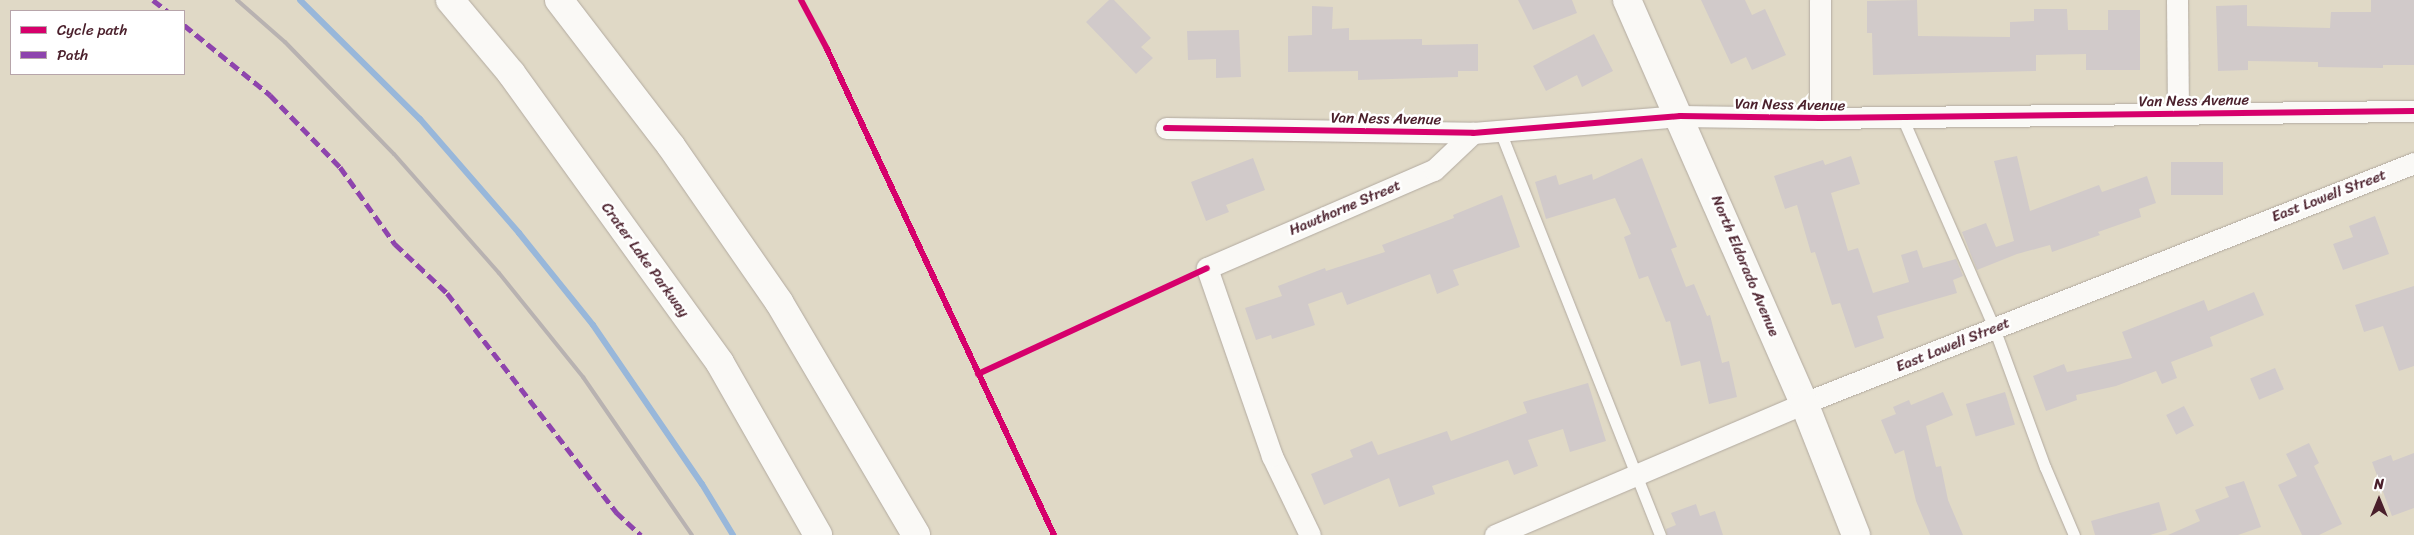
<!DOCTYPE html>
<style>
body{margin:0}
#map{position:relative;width:2414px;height:535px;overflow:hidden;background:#e0d9c6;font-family:Sriracha,sans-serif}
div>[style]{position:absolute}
.stream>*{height:6px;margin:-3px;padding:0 3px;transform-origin:3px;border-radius:3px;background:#98b7da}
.building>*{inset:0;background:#d1caca;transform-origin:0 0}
.roads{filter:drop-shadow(0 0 1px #b2aaa0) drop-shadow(0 0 1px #b2aaa0)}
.lane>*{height:11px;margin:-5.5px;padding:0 5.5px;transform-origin:5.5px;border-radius:5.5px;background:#faf9f6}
.street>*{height:21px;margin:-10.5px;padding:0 10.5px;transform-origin:10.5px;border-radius:10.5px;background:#faf9f6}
.secondary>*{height:28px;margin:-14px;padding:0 14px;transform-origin:14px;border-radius:14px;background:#faf9f6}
.primary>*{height:28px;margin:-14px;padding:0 14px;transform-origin:14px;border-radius:14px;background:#faf9f6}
.rail>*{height:4px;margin:-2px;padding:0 2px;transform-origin:2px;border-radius:2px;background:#b8b2b1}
.quiet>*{height:5px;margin-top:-2.5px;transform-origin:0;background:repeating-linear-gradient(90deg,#8e44ad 0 10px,transparent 0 15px)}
.cycleway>*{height:6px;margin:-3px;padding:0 3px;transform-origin:3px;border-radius:3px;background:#d6006c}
span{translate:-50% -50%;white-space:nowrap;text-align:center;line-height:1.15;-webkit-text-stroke:5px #fff;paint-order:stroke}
.street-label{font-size:15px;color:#4a1f2b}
.legend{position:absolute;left:10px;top:10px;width:175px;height:65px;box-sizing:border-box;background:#fff;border:1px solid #b7a5aa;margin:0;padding:6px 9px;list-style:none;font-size:15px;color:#4a1f2b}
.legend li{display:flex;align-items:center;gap:10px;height:25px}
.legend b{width:25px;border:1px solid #b7a5aa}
.north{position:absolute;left:2354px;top:475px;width:50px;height:50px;-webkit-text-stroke:4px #fff;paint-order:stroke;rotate:0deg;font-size:14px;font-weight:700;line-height:20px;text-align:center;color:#4a1f2b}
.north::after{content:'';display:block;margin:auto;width:18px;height:22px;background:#4a1f2b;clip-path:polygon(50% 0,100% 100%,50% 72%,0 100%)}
</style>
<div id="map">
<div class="stream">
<div style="left:300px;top:0;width:169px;rotate:44.8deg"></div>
<div style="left:420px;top:119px;width:151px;rotate:49deg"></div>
<div style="left:519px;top:233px;width:118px;rotate:51.2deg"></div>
<div style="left:593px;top:325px;width:193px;rotate:55.6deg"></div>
<div style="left:702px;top:484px;width:60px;rotate:58.7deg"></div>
</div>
<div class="building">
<div style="clip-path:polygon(1109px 0,1114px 0,1151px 38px,1141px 47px,1153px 58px,1136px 74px,1086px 22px)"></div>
<div style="clip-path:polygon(1518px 0,1572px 0,1577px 13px,1533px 30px)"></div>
<div style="clip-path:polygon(1701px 0,1745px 0,1752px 15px,1765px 9px,1786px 55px,1752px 70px,1746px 57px,1731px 64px)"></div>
<div style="clip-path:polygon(1917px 0,1918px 36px,2010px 37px,2010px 22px,2034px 21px,2034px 9px,2067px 9px,2068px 30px,2108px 30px,2108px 10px,2140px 10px,2140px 70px,2086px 70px,2086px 54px,2036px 55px,2036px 71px,1873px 75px,1872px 33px,1867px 33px,1867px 1px)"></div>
<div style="clip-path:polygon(2371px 0,2414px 0,2414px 65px,2383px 65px,2383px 68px,2318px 67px,2318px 62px,2248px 61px,2248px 70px,2218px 71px,2216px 6px,2247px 5px,2247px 26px,2330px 28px,2331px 12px,2371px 12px)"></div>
<div style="clip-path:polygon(1312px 6px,1333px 7px,1332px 29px,1349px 28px,1349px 40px,1422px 39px,1422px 45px,1478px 44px,1478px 71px,1458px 71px,1458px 77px,1358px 80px,1358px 71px,1288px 72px,1288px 36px,1312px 35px)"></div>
<div style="clip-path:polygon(1239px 30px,1241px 77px,1216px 78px,1216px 59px,1188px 60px,1187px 31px)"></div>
<div style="clip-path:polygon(1594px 34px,1613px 71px,1582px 87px,1577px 75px,1546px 91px,1533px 66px)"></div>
<div style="clip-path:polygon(1851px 156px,1860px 184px,1831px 193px,1848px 251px,1858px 248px,1873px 293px,1909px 282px,1901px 255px,1917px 250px,1923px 268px,1956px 259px,1963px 276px,1953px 280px,1957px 293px,1877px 316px,1884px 338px,1855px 348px,1840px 303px,1832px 305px,1815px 252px,1811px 253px,1797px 205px,1785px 209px,1774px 176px,1823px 160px,1825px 165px)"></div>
<div style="clip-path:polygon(2017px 156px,2030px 211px,2099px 185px,2102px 192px,2147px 176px,2156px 203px,2139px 209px,2141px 217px,2098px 232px,2100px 235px,2052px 252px,2050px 245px,2017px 254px,1977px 270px,1962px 232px,1986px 223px,1996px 247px,2014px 241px,1994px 161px)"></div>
<div style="clip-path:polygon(1253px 158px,1265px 190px,1226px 205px,1229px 212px,1206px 221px,1191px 182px)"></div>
<div style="clip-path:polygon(1642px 158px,1677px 247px,1671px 249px,1686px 287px,1694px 284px,1707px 316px,1710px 315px,1722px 363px,1729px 361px,1737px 397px,1709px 404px,1700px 361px,1681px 366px,1670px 321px,1666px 322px,1648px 276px,1639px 279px,1624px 237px,1631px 234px,1615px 198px,1546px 219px,1535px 182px,1556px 175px,1559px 185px,1592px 174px,1593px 180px)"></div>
<div style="left:2223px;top:162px;width:33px;height:52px;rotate:90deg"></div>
<div style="clip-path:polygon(1502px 195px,1520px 247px,1453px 270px,1459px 285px,1437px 294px,1430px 274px,1347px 305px,1342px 292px,1308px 304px,1315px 325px,1272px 339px,1271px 335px,1256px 340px,1245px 308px,1282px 296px,1278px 286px,1325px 268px,1326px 271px,1385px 252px,1382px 245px,1454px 218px,1453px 215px)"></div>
<div style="clip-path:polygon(2375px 216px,2389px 254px,2343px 270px,2333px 244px,2353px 237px,2349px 226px)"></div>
<div style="clip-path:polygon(2414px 286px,2414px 366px,2399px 371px,2383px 326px,2364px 332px,2355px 305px)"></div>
<div style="clip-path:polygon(2254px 292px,2264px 315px,2210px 337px,2213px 346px,2171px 362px,2177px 378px,2162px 384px,2156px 371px,2116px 386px,2076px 395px,2077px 400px,2046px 411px,2033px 376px,2064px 364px,2067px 372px,2132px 358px,2122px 332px,2204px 300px,2208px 311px)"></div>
<div style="left:2275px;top:368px;width:23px;height:27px;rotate:67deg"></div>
<div style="clip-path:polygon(1588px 383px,1606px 441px,1570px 452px,1563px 429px,1528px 440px,1538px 466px,1514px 475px,1508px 460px,1432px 486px,1435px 494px,1399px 507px,1389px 478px,1324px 505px,1311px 474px,1353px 457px,1350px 450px,1372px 441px,1378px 455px,1447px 431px,1451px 441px,1527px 413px,1523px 402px)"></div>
<div style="clip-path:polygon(1943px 392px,1953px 415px,1926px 426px,1936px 467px,1941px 466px,1948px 500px,1963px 535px,1930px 535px,1916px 501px,1904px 450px,1895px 454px,1881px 420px,1896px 414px,1893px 407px,1909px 400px,1911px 405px)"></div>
<div style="left:2005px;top:392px;width:34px;height:41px;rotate:73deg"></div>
<div style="left:2184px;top:406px;width:22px;height:20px;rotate:63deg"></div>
<div style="clip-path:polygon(2309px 443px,2319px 463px,2314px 466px,2342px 524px,2319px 535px,2302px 535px,2278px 485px,2297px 476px,2286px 454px)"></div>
<div style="clip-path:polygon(2414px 453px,2414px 508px,2392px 516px,2372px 462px,2391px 455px,2393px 461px)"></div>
<div style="clip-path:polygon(2244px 481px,2261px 527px,2238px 535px,2168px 535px,2200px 521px,2195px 510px,2229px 497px,2225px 487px)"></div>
<div style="clip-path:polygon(2159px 502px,2167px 530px,2150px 535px,2095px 535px,2091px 521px)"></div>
<div style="clip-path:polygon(1696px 504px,1700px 516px,1715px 511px,1723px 535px,1667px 535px,1666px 529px,1676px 525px,1671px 513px)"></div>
</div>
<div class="roads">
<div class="lane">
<div style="left:1902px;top:117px;width:230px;rotate:66.4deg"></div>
<div style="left:1994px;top:328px;width:148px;rotate:69.9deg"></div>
<div style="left:2045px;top:467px;width:74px;rotate:66.9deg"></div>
<div style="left:1500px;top:131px;width:435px;rotate:68.4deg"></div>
</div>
<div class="street">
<div style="left:1820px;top:0;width:118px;rotate:90deg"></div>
<div style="left:2177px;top:0;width:114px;rotate:89.5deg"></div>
<div style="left:1166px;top:128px;width:307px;rotate:0.9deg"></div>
<div style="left:1473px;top:133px;width:208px;rotate:-4.7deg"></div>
<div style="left:1680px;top:116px;width:140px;rotate:0.8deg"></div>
<div style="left:1820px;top:118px;width:594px;rotate:-0.68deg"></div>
<div style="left:1310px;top:535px;width:88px;rotate:-115.7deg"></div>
<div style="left:1272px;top:456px;width:199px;rotate:-109.1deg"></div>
<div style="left:1207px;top:268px;width:247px;rotate:-23.4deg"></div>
<div style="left:1434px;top:170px;width:54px;rotate:-43.5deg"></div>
<div style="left:1495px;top:535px;width:336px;rotate:-23.1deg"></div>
<div style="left:1804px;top:403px;width:656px;rotate:-21.48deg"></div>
</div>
<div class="secondary">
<div style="left:1627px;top:0;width:440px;rotate:66.3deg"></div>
<div style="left:1804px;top:403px;width:142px;rotate:68.5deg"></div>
</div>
<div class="primary">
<div style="left:450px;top:0;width:95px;rotate:50.1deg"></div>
<div style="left:511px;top:73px;width:357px;rotate:54.2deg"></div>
<div style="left:720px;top:363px;width:198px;rotate:60.3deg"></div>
<div style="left:559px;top:0;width:184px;rotate:52.5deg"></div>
<div style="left:671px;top:146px;width:190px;rotate:55.3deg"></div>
<div style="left:779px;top:302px;width:270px;rotate:59.5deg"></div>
</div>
</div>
<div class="rail">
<div style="left:237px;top:0;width:64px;rotate:41.2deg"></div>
<div style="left:285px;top:42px;width:156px;rotate:45.8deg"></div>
<div style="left:394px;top:154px;width:159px;rotate:48.6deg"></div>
<div style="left:499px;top:273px;width:134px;rotate:51.1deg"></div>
<div style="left:583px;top:377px;width:192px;rotate:55.4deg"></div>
</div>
<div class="quiet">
<div style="left:153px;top:0;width:18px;rotate:38deg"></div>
<div style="left:184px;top:25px;width:111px;rotate:39.1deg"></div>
<div style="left:270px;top:95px;width:100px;rotate:45.8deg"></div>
<div style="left:340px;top:167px;width:95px;rotate:54.5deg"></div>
<div style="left:395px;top:244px;width:71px;rotate:43.3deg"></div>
<div style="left:447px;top:293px;width:277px;rotate:52.3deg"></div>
<div style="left:616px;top:512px;width:34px;rotate:43deg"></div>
</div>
<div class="cycleway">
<div style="left:801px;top:0;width:55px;rotate:62deg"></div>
<div style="left:827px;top:49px;width:536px;rotate:64.96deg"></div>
<div style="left:1166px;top:128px;width:307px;rotate:0.9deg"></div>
<div style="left:1473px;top:133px;width:208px;rotate:-4.7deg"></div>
<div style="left:1680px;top:116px;width:140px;rotate:0.8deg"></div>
<div style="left:1820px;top:118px;width:594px;rotate:-0.68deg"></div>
<div style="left:978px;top:374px;width:252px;rotate:-24.8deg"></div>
</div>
<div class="street-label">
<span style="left:2194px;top:101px;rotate:-1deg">Van Ness Avenue</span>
<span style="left:1790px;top:105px;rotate:1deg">Van Ness Avenue</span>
<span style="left:1386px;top:119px;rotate:1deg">Van Ness Avenue</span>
<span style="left:2329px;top:196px;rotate:-21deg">East Lowell Street</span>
<span style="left:1345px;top:208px;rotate:-23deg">Hawthorne Street</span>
<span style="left:645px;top:260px;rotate:54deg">Crater Lake Parkway</span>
<span style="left:1745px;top:266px;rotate:67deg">North Eldorado Avenue</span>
<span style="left:1953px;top:345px;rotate:-22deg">East Lowell Street</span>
</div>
<ul class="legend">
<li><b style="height:6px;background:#d6006c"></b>Cycle path</li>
<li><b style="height:6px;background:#8e44ad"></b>Path</li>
</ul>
<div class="north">N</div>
</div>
